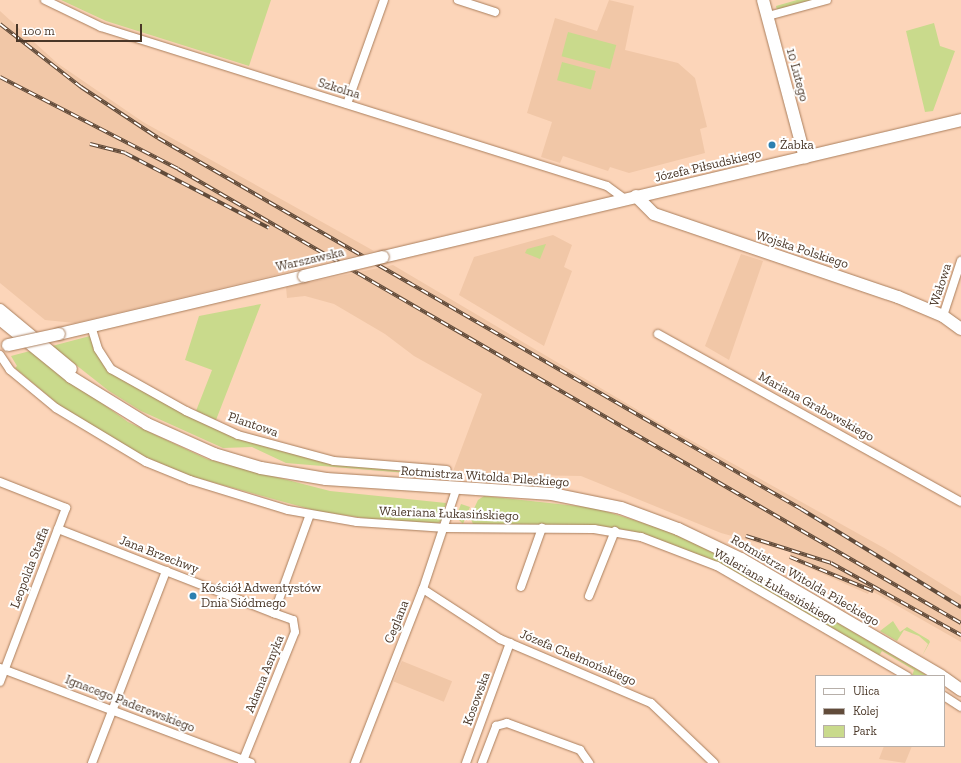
<!DOCTYPE html>
<meta charset="utf-8">
<style>
body{margin:0}
#map{position:relative;width:961px;height:763px;overflow:hidden;background:#fcd5b9;font-family:"Zilla Slab",serif}
div>[style]{position:absolute}
.built>*{inset:0;background:#f1c7a7;transform-origin:0 0}
.green>*{inset:0;background:#c9da8c;transform-origin:0 0}
.roads{filter:drop-shadow(0 0 1px #aa7e5c) drop-shadow(0 0 1px #aa7e5c)}
.street>*{height:8px;margin:-4px;padding:0 4px;transform-origin:4px;border-radius:4px;background:#fff}
.secondary>*{height:12px;margin:-6px;padding:0 6px;transform-origin:6px;border-radius:6px;background:#fff}
.rail>*{height:4px;margin-top:-2px;transform-origin:0;background:repeating-linear-gradient(90deg,#fff 0 8px,#614b3a 0 16px);box-sizing:border-box;border-block:1px solid #614b3a}
.bridges{filter:drop-shadow(0 0 1px #aa7e5c) drop-shadow(0 0 1px #aa7e5c)}
.secondary-bridge>*{height:12px;margin:-6px;padding:0 6px;transform-origin:6px;border-radius:6px;background:#fff}
.dots>*{width:11px;height:11px;translate:-50% -50%;box-sizing:border-box;border:2px solid #fff;border-radius:50%}
span{translate:-50% -50%;white-space:nowrap;text-align:center;line-height:1.15;-webkit-text-stroke:4px #fff;paint-order:stroke}
.street-label{font-size:13px;color:#4a3728}
.poi-label{font-size:13px;color:#4a3728}
.left{translate:0 -50%;text-align:left}
.legend{position:absolute;left:815px;top:675px;width:130px;height:72px;box-sizing:border-box;background:#fff;border:1px solid #b7afa9;margin:0;padding:5px 7px;list-style:none;font-size:12px;color:#4a3728}
.legend li{display:flex;align-items:center;gap:8px;height:20px}
.legend b{width:20px;border:1px solid #b7afa9}
.scale{position:absolute;left:16px;top:24px;width:126px;height:18px;box-sizing:border-box;border:2px solid #4a3728;border-top:0;padding-left:5px;font-size:12px;line-height:14px;white-space:nowrap;color:#4a3728;-webkit-text-stroke:3px #fff;paint-order:stroke}
</style>
<div id="map">
<div class="built">
<div style="clip-path:polygon(609px 0,634px 6px,625px 50px,678px 63px,695px 78px,707px 127px,700px 129px,705px 153px,629px 173px,610px 167px,608px 171px,563px 156px,560px 163px,541px 157px,552px 122px,527px 113px,555px 18px,597px 31px)"></div>
<div style="clip-path:polygon(0 11px,57px 63px,143px 122px,374px 251px,75px 323px,45px 320px,0 283px)"></div>
<div style="clip-path:polygon(553px 235px,572px 245px,564px 267px,572px 271px,544px 346px,459px 295px,474px 257px)"></div>
<div style="clip-path:polygon(741px 254px,763px 261px,729px 360px,705px 346px)"></div>
<div style="clip-path:polygon(393px 265px,658px 422px,884px 548px,961px 596px,961px 642px,870px 590px,868px 594px,789px 559px,791px 552px,721px 533px,581px 476px,452px 474px,482px 394px,414px 356px,385px 334px,334px 304px,305px 296px,287px 298px,286px 287px)"></div>
<div style="left:402px;top:661px;width:54px;height:22px;rotate:22deg"></div>
<div style="clip-path:polygon(884px 746px,912px 746px,905px 763px,879px 759px)"></div>
</div>
<div class="green">
<div style="clip-path:polygon(61px 0,271px 0,249px 66px,106px 21px)"></div>
<div style="clip-path:polygon(797px 0,812px 0,777px 10px,776px 6px)"></div>
<div style="clip-path:polygon(934px 23px,940px 46px,955px 51px,933px 111px,925px 112px,906px 31px)"></div>
<div style="left:568px;top:32px;width:50px;height:25px;rotate:15deg"></div>
<div style="left:562px;top:62px;width:35px;height:19px;rotate:15deg"></div>
<div style="clip-path:polygon(546px 244px,540px 259px,525px 253px,527px 249px)"></div>
<div style="clip-path:polygon(261px 304px,216px 420px,196px 411px,212px 370px,185px 360px,199px 316px)"></div>
<div style="clip-path:polygon(90px 336px,106px 366px,204px 423px,340px 464px,443px 476px,286px 463px,252px 447px,223px 448px,141px 411px,109px 391px,52px 346px)"></div>
<div style="clip-path:polygon(30px 351px,128px 422px,207px 459px,330px 491px,446px 503px,443px 520px,438px 523px,377px 520px,317px 511px,190px 476px,136px 453px,59px 405px,15px 368px,17px 366px,11px 356px)"></div>
<div style="clip-path:polygon(484px 496px,595px 508px,663px 529px,735px 562px,928px 676px,912px 676px,914px 670px,882px 651px,879px 656px,713px 560px,632px 531px,596px 526px,473px 524px,470px 517px,478px 500px)"></div>
<div style="clip-path:polygon(461px 504px,470px 507px,463px 524px,456px 517px)"></div>
<div style="clip-path:polygon(893px 621px,900px 632px,907px 627px,929px 640px,930px 642px,922px 656px,928px 644px,919px 636px,904px 630px,897px 641px,880px 631px)"></div>
</div>
<div class="roads">
<div class="street">
<div style="left:45px;top:0;width:62px;rotate:25.7deg"></div>
<div style="left:101px;top:27px;width:530px;rotate:17.44deg"></div>
<div style="left:607px;top:186px;width:22px;rotate:36deg"></div>
<div style="left:458px;top:0;width:39px;rotate:18deg"></div>
<div style="left:768px;top:16px;width:61px;rotate:-15.2deg"></div>
<div style="left:347px;top:104px;width:110px;rotate:-70.4deg"></div>
<div style="left:943px;top:316px;width:58px;rotate:-71.9deg"></div>
<div style="left:91px;top:326px;width:24px;rotate:73deg"></div>
<div style="left:98px;top:349px;width:24px;rotate:57deg"></div>
<div style="left:111px;top:369px;width:86px;rotate:29.2deg"></div>
<div style="left:186px;top:411px;width:57px;rotate:24.8deg"></div>
<div style="left:238px;top:435px;width:99px;rotate:15.2deg"></div>
<div style="left:334px;top:461px;width:113px;rotate:4.6deg"></div>
<div style="left:658px;top:334px;width:346px;rotate:29deg"></div>
<div style="left:0;top:355px;width:18px;rotate:56deg"></div>
<div style="left:10px;top:370px;width:60px;rotate:39.6deg"></div>
<div style="left:56px;top:408px;width:105px;rotate:31deg"></div>
<div style="left:146px;top:462px;width:48px;rotate:22.2deg"></div>
<div style="left:190px;top:480px;width:102px;rotate:17deg"></div>
<div style="left:288px;top:510px;width:70px;rotate:9.9deg"></div>
<div style="left:357px;top:522px;width:89px;rotate:3.9deg"></div>
<div style="left:446px;top:528px;width:148px;rotate:0.4deg"></div>
<div style="left:594px;top:529px;width:48px;rotate:9.7deg"></div>
<div style="left:641px;top:537px;width:81px;rotate:20.9deg"></div>
<div style="left:717px;top:566px;width:220px;rotate:30.1deg"></div>
<div style="left:0;top:482px;width:71px;rotate:21.5deg"></div>
<div style="left:66px;top:508px;width:186px;rotate:110.8deg"></div>
<div style="left:58px;top:529px;width:232px;rotate:21.3deg"></div>
<div style="left:521px;top:587px;width:63px;rotate:-70.4deg"></div>
<div style="left:423px;top:589px;width:92px;rotate:33deg"></div>
<div style="left:500px;top:639px;width:164px;rotate:23deg"></div>
<div style="left:651px;top:703px;width:87px;rotate:43.6deg"></div>
<div style="left:589px;top:596px;width:70px;rotate:-68.2deg"></div>
<div style="left:0;top:668px;width:268px;rotate:20.7deg"></div>
<div style="left:944px;top:696px;width:20px;rotate:33deg"></div>
<div style="left:92px;top:763px;width:206px;rotate:-68.9deg"></div>
<div style="left:242px;top:763px;width:141px;rotate:-68deg"></div>
<div style="left:295px;top:632px;width:12px;rotate:-99deg"></div>
<div style="left:293px;top:620px;width:20px;rotate:-160deg"></div>
<div style="left:274px;top:613px;width:105px;rotate:-70deg"></div>
<div style="left:355px;top:763px;width:187px;rotate:-68.7deg"></div>
<div style="left:423px;top:589px;width:108px;rotate:-71.6deg"></div>
<div style="left:466px;top:763px;width:128px;rotate:-69.9deg"></div>
<div style="left:482px;top:763px;width:40px;rotate:-69deg"></div>
<div style="left:496px;top:726px;width:11px;rotate:-15deg"></div>
<div style="left:507px;top:723px;width:78px;rotate:20.3deg"></div>
<div style="left:580px;top:750px;width:16px;rotate:55deg"></div>
</div>
<div class="secondary">
<div style="left:763px;top:0;width:163px;rotate:75.1deg"></div>
<div style="left:636px;top:196px;width:25px;rotate:45deg"></div>
<div style="left:654px;top:214px;width:258px;rotate:18.8deg"></div>
<div style="left:898px;top:297px;width:49px;rotate:22.9deg"></div>
<div style="left:943px;top:316px;width:22px;rotate:36deg"></div>
<div style="left:383px;top:257px;width:594px;rotate:-13.33deg"></div>
<div style="left:0;top:310px;width:92px;rotate:39.7deg"></div>
<div style="left:0;top:319px;width:92px;rotate:39.2deg"></div>
<div style="left:71px;top:377px;width:89px;rotate:31.7deg"></div>
<div style="left:147px;top:424px;width:73px;rotate:24.1deg"></div>
<div style="left:214px;top:454px;width:49px;rotate:16.6deg"></div>
<div style="left:261px;top:468px;width:66px;rotate:9.6deg"></div>
<div style="left:326px;top:479px;width:226px;rotate:3.8deg"></div>
<div style="left:552px;top:494px;width:70px;rotate:11.5deg"></div>
<div style="left:621px;top:508px;width:61px;rotate:20.2deg"></div>
<div style="left:678px;top:529px;width:70px;rotate:25.5deg"></div>
<div style="left:741px;top:559px;width:232px;rotate:30.3deg"></div>
<div style="left:59px;top:334px;width:252px;rotate:-13.3deg"></div>
<div style="left:944px;top:678px;width:21px;rotate:35deg"></div>
</div>
</div>
<div class="rail">
<div style="left:0;top:24px;width:103px;rotate:37.9deg"></div>
<div style="left:81px;top:87px;width:92px;rotate:33.5deg"></div>
<div style="left:158px;top:138px;width:742px;rotate:29.98deg"></div>
<div style="left:801px;top:509px;width:188px;rotate:31.5deg"></div>
<div style="left:0;top:77px;width:200px;rotate:27.3deg"></div>
<div style="left:178px;top:169px;width:905px;rotate:30.11deg"></div>
<div style="left:90px;top:144px;width:36px;rotate:14deg"></div>
<div style="left:125px;top:153px;width:162px;rotate:27.5deg"></div>
<div style="left:746px;top:536px;width:89px;rotate:17.6deg"></div>
<div style="left:831px;top:563px;width:149px;rotate:29deg"></div>
<div style="left:790px;top:557px;width:90px;rotate:22.3deg"></div>
</div>
<div class="bridges">
<div class="secondary-bridge">
<div style="left:304px;top:276px;width:81px;rotate:-13.5deg"></div>
<div style="left:8px;top:345px;width:52px;rotate:-12.2deg"></div>
</div>
</div>
<div class="dots">
<div style="left:772px;top:145px;background:#2c80b0"></div>
<div style="left:193px;top:596px;background:#2c80b0"></div>
</div>
<div class="street-label">
<span style="left:797px;top:75px;rotate:75deg">10 Lutego</span>
<span style="left:339px;top:89px;rotate:17deg">Szkolna</span>
<span style="left:708px;top:166px;rotate:-13deg">Józefa Piłsudskiego</span>
<span style="left:802px;top:250px;rotate:18deg">Wojska Polskiego</span>
<span style="left:310px;top:260px;rotate:-13deg">Warszawska</span>
<span style="left:941px;top:285px;rotate:-72deg">Wałowa</span>
<span style="left:816px;top:407px;rotate:29deg">Mariana Grabowskiego</span>
<span style="left:253px;top:425px;rotate:19deg">Plantowa</span>
<span style="left:485px;top:477px;rotate:4deg">Rotmistrza Witolda Pileckiego</span>
<span style="left:449px;top:514px;rotate:2deg">Waleriana Łukasińskiego</span>
<span style="left:159px;top:555px;rotate:21deg">Jana Brzechwy</span>
<span style="left:30px;top:568px;rotate:-69deg">Leopolda Staffa</span>
<span style="left:805px;top:581px;rotate:30deg">Rotmistrza Witolda Pileckiego</span>
<span style="left:775px;top:587px;rotate:30deg">Waleriana Łukasińskiego</span>
<span style="left:397px;top:622px;rotate:-68deg">Ceglana</span>
<span style="left:578px;top:658px;rotate:23deg">Józefa Chełmońskiego</span>
<span style="left:265px;top:674px;rotate:-68deg">Adama Asnyka</span>
<span style="left:477px;top:699px;rotate:-70deg">Kosowska</span>
<span style="left:130px;top:704px;rotate:21deg">Ignacego Paderewskiego</span>
</div>
<div class="poi-label">
<span class="left" style="left:780px;top:145px">Żabka</span>
<span class="left" style="left:201px;top:596px">Kościół Adwentystów<br>Dnia Siódmego</span>
</div>
<ul class="legend">
<li><b style="height:5px;background:#fff"></b>Ulica</li>
<li><b style="height:5px;background:#614b3a"></b>Kolej</li>
<li><b style="height:11px;background:#c9da8c"></b>Park</li>
</ul>
<div class="scale">100 m</div>
</div>
